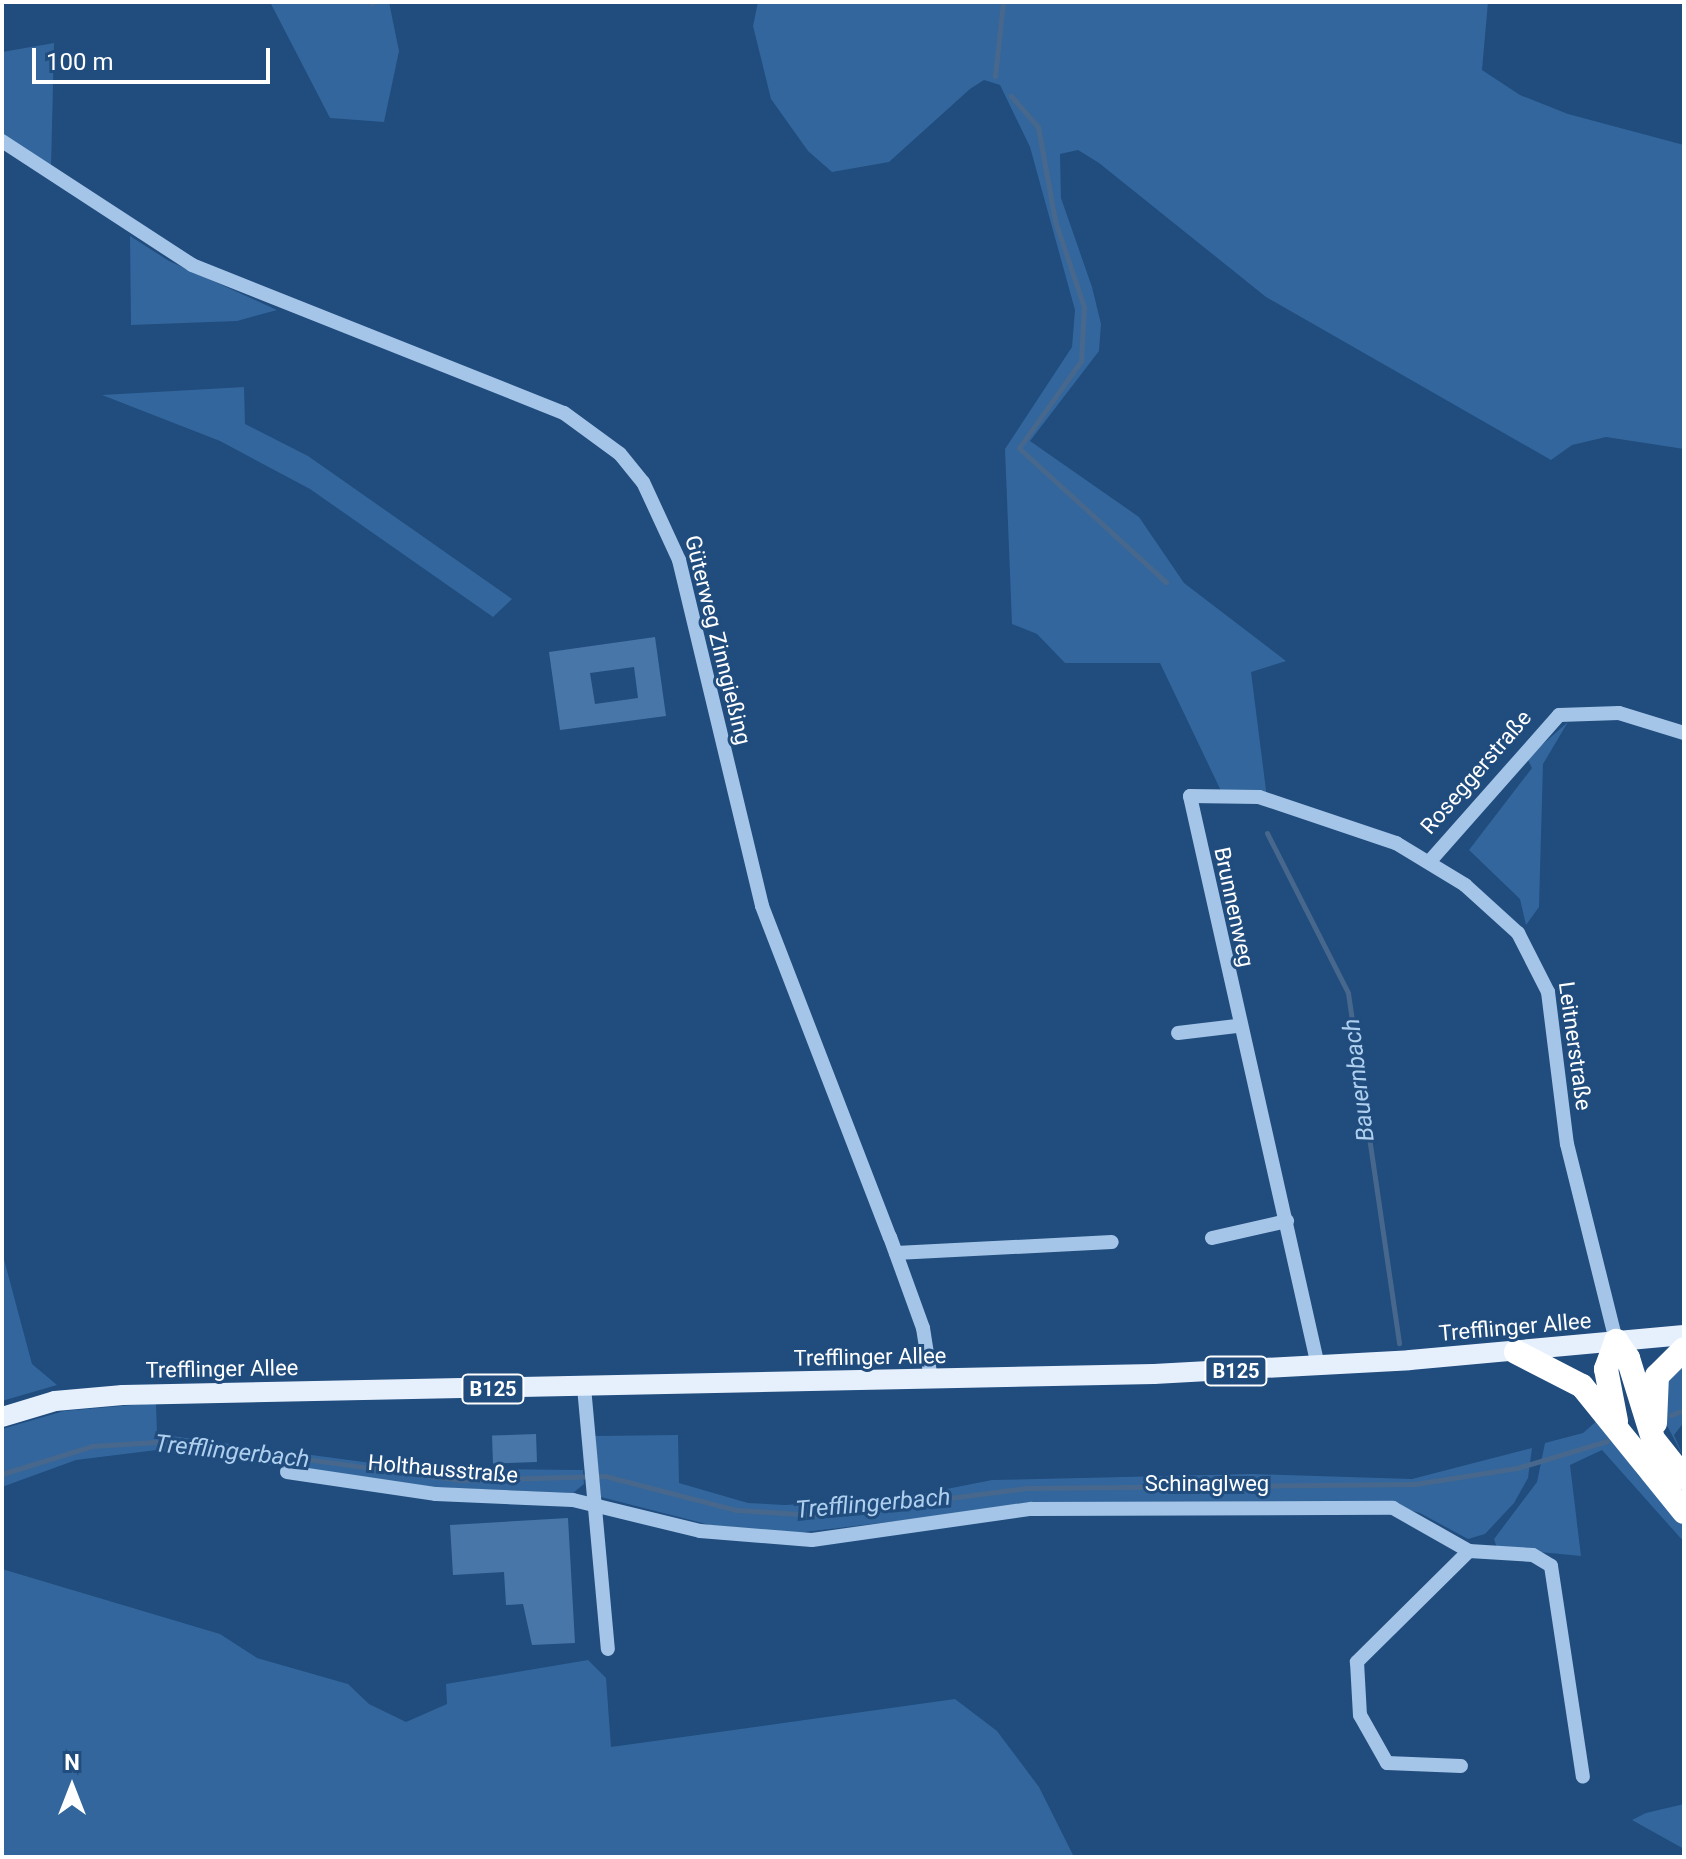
<!DOCTYPE html>
<meta charset="utf-8">
<style>
body{margin:0}
#map{position:relative;width:1686px;height:1859px;overflow:hidden;background:#204c7e;font-family:Roboto,sans-serif}
div>[style]{position:absolute}
.green>*{inset:0;background:#33669c}
.stream>*{height:5px;margin:-2.5px;padding:0 2.5px;transform-origin:2.5px;border-radius:2.5px;background:#47688c}
.building>*{inset:0;background:#4976a8;transform-origin:0 0}
.minor>*{height:14px;margin:-7px;padding:0 7px;transform-origin:7px;border-radius:7px;background:#a4c5e7}
.major>*{height:20px;margin:-10px;padding:0 10px;transform-origin:10px;border-radius:10px;background:#e6f0fd}
.highway>*{height:24px;margin:-12px;padding:0 12px;transform-origin:12px;border-radius:12px;background:#fff}
span{translate:-50% -50%;white-space:nowrap;text-align:center;line-height:1.15;-webkit-text-stroke:6px #204c7e;paint-order:stroke}
.shield-label span{padding:2px 6px;background:#204c7e;border:2px solid;border-radius:6px;-webkit-text-stroke-width:0}
.shield-label{font-size:20px;color:#fff;font-weight:700}
.street-label{font-size:22px;color:#fff}
.water-label{font-size:24px;color:#afcfef;font-style:italic}
.frame{position:absolute;inset:0;border:4px solid #fff;pointer-events:none}
.north{position:absolute;left:32px;top:1747px;width:80px;height:80px;-webkit-text-stroke:6px #204c7e;paint-order:stroke;rotate:0deg;font-size:22px;font-weight:700;line-height:32px;text-align:center;color:#fff}
.north::after{content:'';display:block;margin:auto;width:28px;height:36px;background:#fff;clip-path:polygon(50% 0,100% 100%,50% 72%,0 100%)}
.scale{position:absolute;left:32px;top:48px;width:238px;height:36px;box-sizing:border-box;border:4px solid #fff;border-top:0;padding-left:10px;font-size:24px;line-height:28px;white-space:nowrap;color:#fff;-webkit-text-stroke:6px #204c7e;paint-order:stroke}
</style>
<div id="map">
<div class="green">
<div style="clip-path:polygon(270px 2px,389px 2px,399px 51px,384px 122px,330px 118px)"></div>
<div style="clip-path:polygon(758px 2px,1488px 2px,1482px 70px,1520px 95px,1568px 114px,1684px 145px,1684px 449px,1606px 437px,1572px 445px,1551px 460px,1266px 297px,1099px 163px,1078px 150px,1060px 154px,1061px 198px,1092px 287px,1101px 324px,1099px 351px,1030px 441px,1139px 517px,1184px 583px,1286px 661px,1251px 672px,1267px 798px,1222px 793px,1160px 663px,1065px 663px,1037px 634px,1012px 624px,1005px 449px,1072px 347px,1075px 310px,1030px 147px,1000px 85px,984px 80px,970px 89px,889px 162px,832px 172px,808px 151px,771px 99px,753px 26px)"></div>
<div style="clip-path:polygon(54px 43px,51px 168px,2px 134px,2px 52px)"></div>
<div style="clip-path:polygon(130px 236px,169px 261px,277px 310px,237px 321px,131px 325px)"></div>
<div style="clip-path:polygon(244px 387px,245px 424px,308px 456px,512px 599px,493px 617px,310px 489px,220px 441px,102px 395px)"></div>
<div style="clip-path:polygon(1568px 722px,1543px 764px,1539px 907px,1526px 925px,1520px 899px,1469px 850px,1532px 768px,1527px 758px)"></div>
<div style="clip-path:polygon(2px 1252px,32px 1364px,57px 1385px,2px 1401px)"></div>
<div style="clip-path:polygon(1684px 1360px,1684px 1422px,1674px 1435px,1684px 1458px,1661px 1414px,1666px 1378px)"></div>
<div style="clip-path:polygon(156px 1403px,157px 1434px,408px 1468px,583px 1470px,584px 1484px,573px 1493px,431px 1487px,157px 1450px,76px 1460px,2px 1487px,2px 1429px,64px 1411px)"></div>
<div style="clip-path:polygon(1599px 1419px,1638px 1475px,1684px 1522px,1684px 1542px,1602px 1450px,1570px 1465px,1581px 1556px,1497px 1548px,1494px 1539px,1537px 1482px,1545px 1443px,1583px 1433px)"></div>
<div style="clip-path:polygon(678px 1435px,679px 1483px,748px 1503px,785px 1505px,901px 1498px,992px 1480px,1252px 1474px,1412px 1479px,1532px 1448px,1528px 1478px,1514px 1503px,1485px 1534px,1468px 1539px,1420px 1513px,1375px 1501px,1049px 1503px,796px 1533px,710px 1525px,601px 1497px,595px 1436px)"></div>
<div style="clip-path:polygon(2px 1569px,220px 1634px,257px 1658px,348px 1684px,369px 1704px,406px 1722px,447px 1704px,446px 1684px,588px 1660px,606px 1678px,611px 1747px,955px 1699px,997px 1731px,1039px 1787px,1074px 1857px,2px 1857px)"></div>
<div style="clip-path:polygon(1684px 1804px,1684px 1849px,1632px 1820px,1646px 1813px)"></div>
</div>
<div class="stream">
<div style="left:372px;top:2px;width:1px;rotate:90deg"></div>
<div style="left:995px;top:76px;width:74px;rotate:-83.8deg"></div>
<div style="left:1011px;top:96px;width:41px;rotate:48.9deg"></div>
<div style="left:1038px;top:127px;width:96px;rotate:79.7deg"></div>
<div style="left:1055px;top:221px;width:91px;rotate:71.4deg"></div>
<div style="left:1084px;top:307px;width:54px;rotate:93.2deg"></div>
<div style="left:1081px;top:361px;width:107px;rotate:125.5deg"></div>
<div style="left:1019px;top:448px;width:199px;rotate:42.4deg"></div>
<div style="left:1267px;top:833px;width:179px;rotate:63.1deg"></div>
<div style="left:1348px;top:993px;width:354px;rotate:81.7deg"></div>
<div style="left:1671px;top:1415px;width:14px;rotate:-21deg"></div>
<div style="left:2px;top:1474px;width:94px;rotate:-17.3deg"></div>
<div style="left:92px;top:1446px;width:80px;rotate:-3.6deg"></div>
<div style="left:172px;top:1441px;width:290px;rotate:7.7deg"></div>
<div style="left:459px;top:1480px;width:146px;rotate:-1.6deg"></div>
<div style="left:605px;top:1476px;width:135px;rotate:14.5deg"></div>
<div style="left:736px;top:1510px;width:80px;rotate:3.6deg"></div>
<div style="left:816px;top:1515px;width:214px;rotate:-7.3deg"></div>
<div style="left:1028px;top:1488px;width:387px;rotate:-0.6deg"></div>
<div style="left:1415px;top:1484px;width:103px;rotate:-8.9deg"></div>
<div style="left:1517px;top:1468px;width:94px;rotate:-16.7deg"></div>
</div>
<div class="building">
<div style="clip-path:polygon(evenodd,655px 637px,666px 716px,560px 730px,549px 652px,655px 637px,634px 667px,638px 698px,595px 704px,590px 673px,634px 667px)"></div>
<div style="left:536px;top:1434px;width:28px;height:44px;rotate:88deg"></div>
<div style="clip-path:polygon(568px 1518px,575px 1643px,532px 1645px,523px 1604px,506px 1605px,504px 1572px,453px 1575px,450px 1525px)"></div>
</div>
<div class="minor">
<div style="left:2px;top:141px;width:227px;rotate:33.1deg"></div>
<div style="left:192px;top:265px;width:400px;rotate:21.7deg"></div>
<div style="left:564px;top:413px;width:69px;rotate:36.2deg"></div>
<div style="left:620px;top:454px;width:36px;rotate:51deg"></div>
<div style="left:643px;top:482px;width:86px;rotate:65.2deg"></div>
<div style="left:679px;top:560px;width:356px;rotate:76.5deg"></div>
<div style="left:762px;top:906px;width:355px;rotate:68.9deg"></div>
<div style="left:890px;top:1237px;width:97px;rotate:70.1deg"></div>
<div style="left:923px;top:1328px;width:52px;rotate:81.1deg"></div>
<div style="left:1430px;top:861px;width:195px;rotate:-48.5deg"></div>
<div style="left:1559px;top:715px;width:60px;rotate:-1.9deg"></div>
<div style="left:1619px;top:713px;width:68px;rotate:17.1deg"></div>
<div style="left:1178px;top:1033px;width:59px;rotate:-6.8deg"></div>
<div style="left:1212px;top:1238px;width:77px;rotate:-12.8deg"></div>
<div style="left:896px;top:1253px;width:216px;rotate:-2.9deg"></div>
<div style="left:1318px;top:1366px;width:584px;rotate:-102.66deg"></div>
<div style="left:1190px;top:796px;width:69px;rotate:0.8deg"></div>
<div style="left:1259px;top:797px;width:145px;rotate:18.6deg"></div>
<div style="left:1396px;top:843px;width:81px;rotate:31.3deg"></div>
<div style="left:1465px;top:885px;width:72px;rotate:42.2deg"></div>
<div style="left:1518px;top:933px;width:66px;rotate:63deg"></div>
<div style="left:1548px;top:992px;width:153px;rotate:82.9deg"></div>
<div style="left:1567px;top:1144px;width:203px;rotate:76deg"></div>
<div style="left:584px;top:1387px;width:263px;rotate:84.8deg"></div>
<div style="left:287px;top:1472px;width:151px;rotate:8.4deg"></div>
<div style="left:436px;top:1494px;width:137px;rotate:2.5deg"></div>
<div style="left:573px;top:1500px;width:131px;rotate:13.7deg"></div>
<div style="left:700px;top:1531px;width:112px;rotate:4.6deg"></div>
<div style="left:812px;top:1540px;width:221px;rotate:-8.1deg"></div>
<div style="left:1031px;top:1509px;width:362px;rotate:-0.2deg"></div>
<div style="left:1393px;top:1508px;width:87px;rotate:29.5deg"></div>
<div style="left:1469px;top:1551px;width:158px;rotate:135.3deg"></div>
<div style="left:1357px;top:1662px;width:53px;rotate:86.8deg"></div>
<div style="left:1360px;top:1715px;width:55px;rotate:60.6deg"></div>
<div style="left:1387px;top:1763px;width:74px;rotate:2.3deg"></div>
<div style="left:1469px;top:1551px;width:64px;rotate:3.6deg"></div>
<div style="left:1533px;top:1555px;width:21px;rotate:31deg"></div>
<div style="left:1551px;top:1566px;width:213px;rotate:81.4deg"></div>
</div>
<div class="major">
<div style="left:2px;top:1417px;width:55px;rotate:-16.8deg"></div>
<div style="left:55px;top:1401px;width:68px;rotate:-5deg"></div>
<div style="left:123px;top:1395px;width:1031px;rotate:-1.17deg"></div>
<div style="left:1154px;top:1374px;width:256px;rotate:-3.1deg"></div>
<div style="left:1410px;top:1360px;width:275px;rotate:-5.2deg"></div>
</div>
<div class="highway">
<div style="left:1616px;top:1341px;width:21px;rotate:55deg"></div>
<div style="left:1628px;top:1358px;width:85px;rotate:72.8deg"></div>
<div style="left:1653px;top:1439px;width:50px;rotate:51.5deg"></div>
<div style="left:1516px;top:1352px;width:74px;rotate:27.3deg"></div>
<div style="left:1582px;top:1386px;width:162px;rotate:51deg"></div>
<div style="left:1616px;top:1421px;width:53px;rotate:-100.9deg"></div>
<div style="left:1606px;top:1369px;width:30px;rotate:-70deg"></div>
<div style="left:1655px;top:1423px;width:47px;rotate:-87.6deg"></div>
<div style="left:1657px;top:1376px;width:38px;rotate:-45deg"></div>
</div>
<div class="shield-label">
<span style="left:1236px;top:1371px">B125</span>
<span style="left:493px;top:1389px">B125</span>
</div>
<div class="street-label">
<span style="left:718px;top:640px;rotate:76deg">Güterweg Zinngießing</span>
<span style="left:1476px;top:772px;rotate:-49deg">Roseggerstraße</span>
<span style="left:1234px;top:907px;rotate:78deg">Brunnenweg</span>
<span style="left:1575px;top:1046px;rotate:82deg">Leitnerstraße</span>
<span style="left:1515px;top:1327px;rotate:-5deg">Trefflinger Allee</span>
<span style="left:870px;top:1357px;rotate:-1deg">Trefflinger Allee</span>
<span style="left:222px;top:1369px;rotate:-1deg">Trefflinger Allee</span>
<span style="left:443px;top:1469px;rotate:5deg">Holthausstraße</span>
<span style="left:1207px;top:1484px">Schinaglweg</span>
</div>
<div class="water-label">
<span style="left:1359px;top:1080px;rotate:-97deg">Bauernbach</span>
<span style="left:232px;top:1452px;rotate:6deg">Trefflingerbach</span>
<span style="left:873px;top:1504px;rotate:-5deg">Trefflingerbach</span>
</div>
<div class="frame"></div>
<div class="north">N</div>
<div class="scale">100 m</div>
</div>
